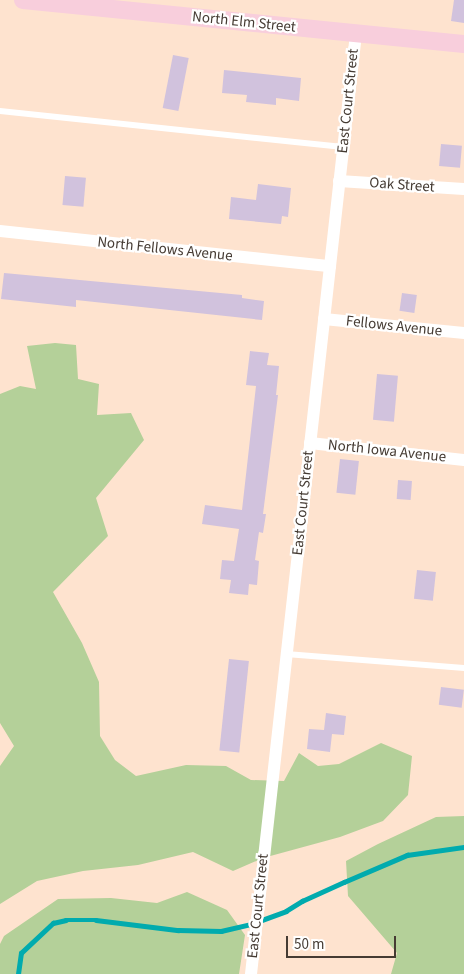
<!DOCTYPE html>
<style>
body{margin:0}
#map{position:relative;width:464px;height:974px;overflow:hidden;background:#fee3cf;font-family:"Source Sans 3",sans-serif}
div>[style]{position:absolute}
.green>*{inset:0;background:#b4d099}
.stream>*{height:4.5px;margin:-2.25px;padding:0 2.25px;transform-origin:2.25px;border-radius:2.25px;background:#01abae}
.building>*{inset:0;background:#d1c2dd;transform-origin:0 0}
.lane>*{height:6px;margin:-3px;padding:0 3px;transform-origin:3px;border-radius:3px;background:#fff}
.street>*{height:12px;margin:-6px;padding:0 6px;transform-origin:6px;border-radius:6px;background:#fff}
.secondary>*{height:18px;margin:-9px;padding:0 9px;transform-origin:9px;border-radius:9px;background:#f8cedc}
span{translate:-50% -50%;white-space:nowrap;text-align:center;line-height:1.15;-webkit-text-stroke:4.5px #fff;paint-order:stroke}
.street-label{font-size:15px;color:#453b33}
.scale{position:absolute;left:286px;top:936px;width:110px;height:22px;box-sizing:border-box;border:2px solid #453b33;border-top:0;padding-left:6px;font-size:15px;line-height:18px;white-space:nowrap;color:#453b33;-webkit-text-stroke:4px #fff;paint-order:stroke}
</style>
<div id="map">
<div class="green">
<div style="clip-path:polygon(55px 343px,76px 345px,78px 379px,99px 384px,97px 415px,131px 413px,144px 440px,96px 498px,108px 536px,53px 592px,82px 643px,99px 682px,100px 736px,115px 760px,136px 776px,186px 765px,226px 766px,251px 780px,284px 781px,299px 753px,318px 766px,339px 764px,381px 743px,412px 756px,408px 795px,383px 821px,340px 837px,263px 858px,233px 871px,193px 852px,138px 865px,83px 871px,37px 881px,0 904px,0 766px,14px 746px,0 723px,0 394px,20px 386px,36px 389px,27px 346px)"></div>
<div style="clip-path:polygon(464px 816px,464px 974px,391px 974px,397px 953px,348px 896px,346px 861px,378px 844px,436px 817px)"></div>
<div style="clip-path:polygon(187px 892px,227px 910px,245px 935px,239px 974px,0 974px,0 944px,4px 936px,58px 899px,111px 898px,157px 903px)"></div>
</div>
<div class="stream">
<div style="left:18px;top:974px;width:21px;rotate:-82deg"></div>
<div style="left:21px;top:953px;width:44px;rotate:-43.2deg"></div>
<div style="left:53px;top:923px;width:13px;rotate:-13deg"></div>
<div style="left:66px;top:920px;width:30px"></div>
<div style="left:96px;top:920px;width:83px;rotate:7deg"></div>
<div style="left:178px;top:930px;width:43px;rotate:1.3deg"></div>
<div style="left:221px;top:931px;width:31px;rotate:-13deg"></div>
<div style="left:251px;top:924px;width:37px;rotate:-20deg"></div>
<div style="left:286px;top:911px;width:19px;rotate:-32deg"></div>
<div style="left:302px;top:901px;width:46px;rotate:-24.3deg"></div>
<div style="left:344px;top:882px;width:69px;rotate:-23.2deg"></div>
<div style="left:407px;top:855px;width:58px;rotate:-8deg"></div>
</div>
<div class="building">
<div style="clip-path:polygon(454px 0,464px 0,464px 23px,451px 21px)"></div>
<div style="left:173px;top:55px;width:16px;height:54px;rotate:11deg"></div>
<div style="clip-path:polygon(224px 70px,301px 78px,299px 101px,276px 98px,276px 105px,246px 102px,247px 95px,222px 93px)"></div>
<div style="left:441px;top:144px;width:21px;height:22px;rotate:5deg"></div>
<div style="left:65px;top:176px;width:21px;height:29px;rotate:5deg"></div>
<div style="clip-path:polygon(258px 184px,291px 188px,288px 217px,282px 216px,281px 224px,229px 219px,231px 197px,256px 200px)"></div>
<div style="clip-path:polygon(4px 273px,242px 295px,242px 298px,264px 301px,262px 320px,76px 300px,76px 307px,1px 299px)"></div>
<div style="left:402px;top:293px;width:15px;height:18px;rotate:8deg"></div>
<div style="clip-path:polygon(250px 351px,269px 353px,267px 365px,279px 366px,276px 395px,278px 395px,263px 514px,266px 514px,263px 533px,259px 532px,255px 560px,259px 561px,257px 585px,249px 584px,248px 595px,229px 593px,231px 580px,220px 579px,222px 560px,234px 561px,239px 529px,202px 524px,205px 505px,242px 510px,256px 386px,246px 385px)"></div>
<div style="left:377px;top:374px;width:21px;height:46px;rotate:5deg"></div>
<div style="left:340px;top:459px;width:19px;height:34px;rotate:6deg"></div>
<div style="left:398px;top:480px;width:14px;height:19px;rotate:4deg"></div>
<div style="left:417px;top:570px;width:19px;height:29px;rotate:6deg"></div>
<div style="left:229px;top:659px;width:20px;height:92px;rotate:6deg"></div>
<div style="left:441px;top:687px;width:23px;height:18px;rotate:7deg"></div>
<div style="clip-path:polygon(326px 713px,346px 716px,344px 735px,332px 734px,330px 752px,307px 749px,309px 729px,324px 730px)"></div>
</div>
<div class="lane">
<div style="left:0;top:111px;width:345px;rotate:6deg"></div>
<div style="left:286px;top:654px;width:179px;rotate:4.5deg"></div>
</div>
<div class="street">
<div style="left:339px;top:181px;width:125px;rotate:3.7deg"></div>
<div style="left:0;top:231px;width:332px;rotate:6.1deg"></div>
<div style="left:324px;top:319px;width:141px;rotate:5.7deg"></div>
<div style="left:310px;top:443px;width:155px;rotate:6.3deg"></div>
<div style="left:251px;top:974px;width:947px;rotate:-83.63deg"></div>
</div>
<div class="secondary">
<div style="left:23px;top:0;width:443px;rotate:5.7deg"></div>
</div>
<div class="street-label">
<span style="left:244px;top:22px;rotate:6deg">North Elm Street</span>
<span style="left:348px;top:101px;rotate:-84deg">East Court Street</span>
<span style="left:402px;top:185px;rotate:4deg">Oak Street</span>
<span style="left:165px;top:249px;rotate:6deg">North Fellows Avenue</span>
<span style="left:394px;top:326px;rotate:6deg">Fellows Avenue</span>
<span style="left:387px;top:451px;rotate:6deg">North Iowa Avenue</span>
<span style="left:303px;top:503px;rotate:-84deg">East Court Street</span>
<span style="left:258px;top:906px;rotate:-84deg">East Court Street</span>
</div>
<div class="scale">50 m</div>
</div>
